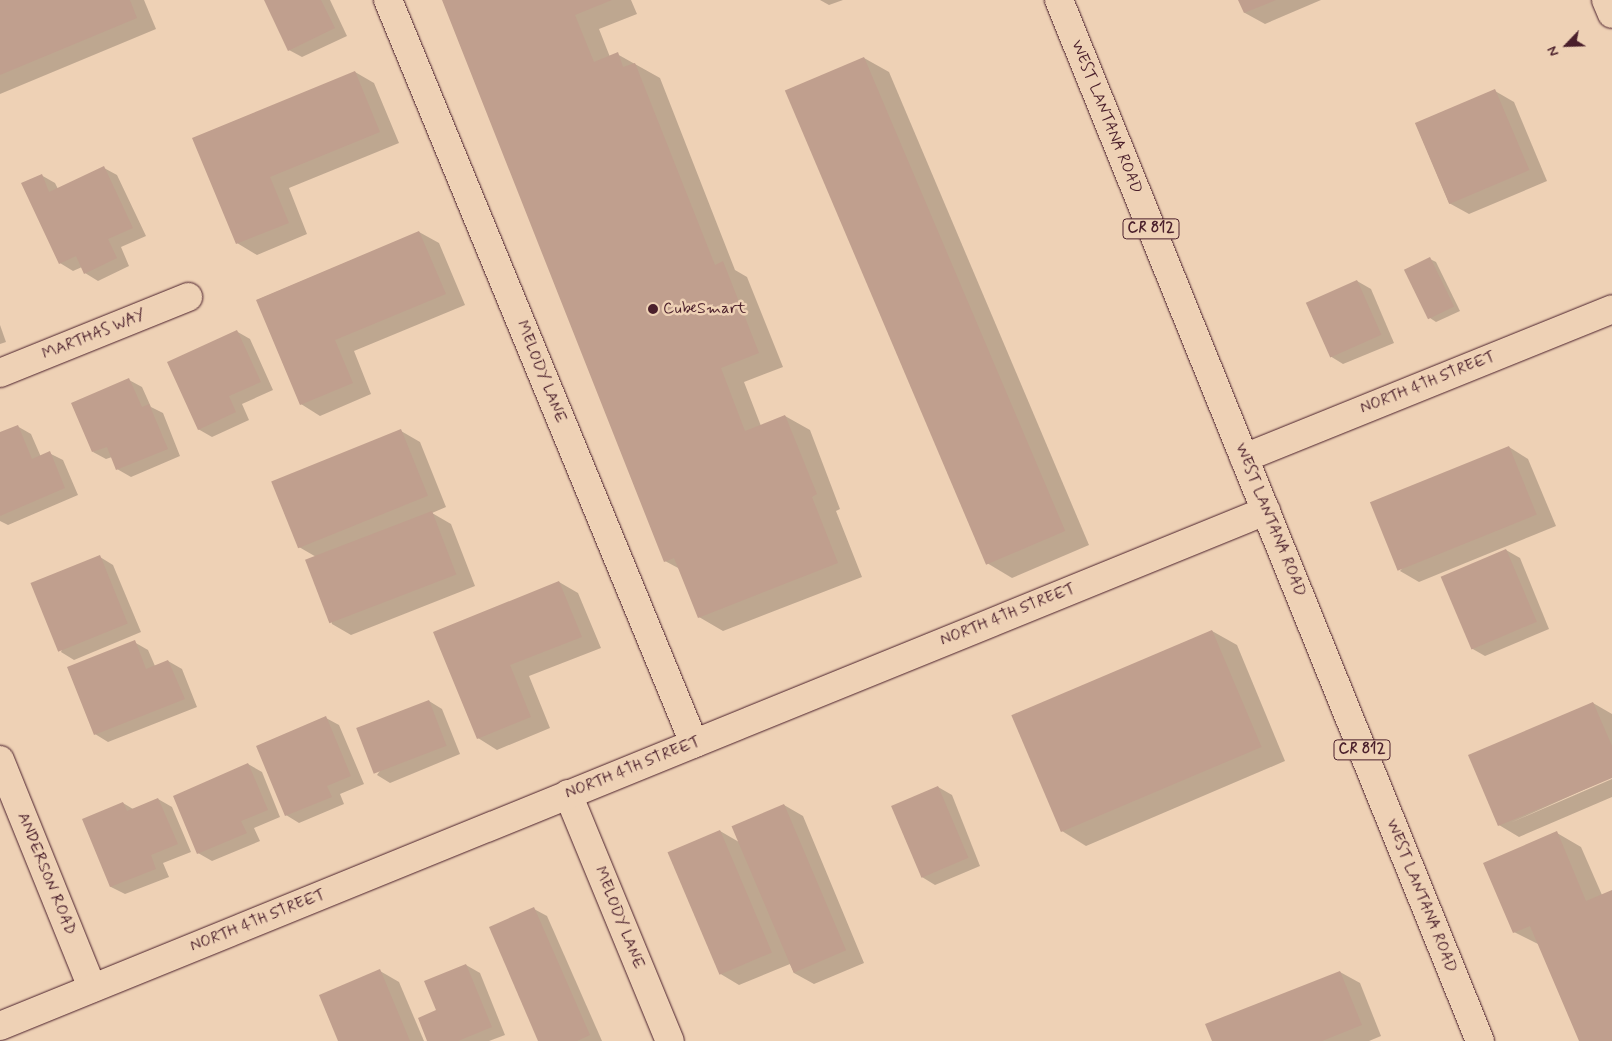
<!DOCTYPE html>
<style>
body{margin:0}
#map{position:relative;width:1612px;height:1041px;overflow:hidden;background:#eed1b5;font-family:Mynerve,sans-serif}
div>[style]{position:absolute}
.shadow>*{inset:0;background:#0003}
.building>*{inset:0;background:#c09f8e;transform-origin:0 0}
.roads{filter:drop-shadow(0 0 1px #4a1f2b) drop-shadow(0 0 1px #4a1f2b)}
.minor>*{height:28px;margin:-14px;padding:0 14px;transform-origin:14px;border-radius:14px;background:#eed1b5}
.primary>*{height:28px;margin:-14px;padding:0 14px;transform-origin:14px;border-radius:14px;background:#eed1b5}
.dots>*{width:14px;height:14px;translate:-50% -50%;box-sizing:border-box;border:2px solid #eed1b5;border-radius:50%}
span{translate:-50% -50%;white-space:nowrap;text-align:center;line-height:1.15;-webkit-text-stroke:5px #eed1b5;paint-order:stroke}
.shield-label span{padding:1px 4px;background:#eed1b5;border:1px solid;border-radius:4px;-webkit-text-stroke-width:0}
.shield-label{font-size:15px;color:#4a1f2b;font-weight:700}
.street-label{font-size:16px;color:#4a1f2b}
.poi-label{font-size:16px;color:#4a1f2b}
.left{translate:0 -50%;text-align:left}
.north{position:absolute;left:1542px;top:20px;width:50px;height:50px;-webkit-text-stroke:4px #eed1b5;paint-order:stroke;rotate:246deg;font-size:14px;font-weight:700;line-height:20px;text-align:center;color:#4a1f2b}
.north::after{content:'';display:block;margin:auto;width:18px;height:22px;background:#4a1f2b;clip-path:polygon(50% 0,100% 100%,50% 72%,0 100%)}
</style>
<div id="map">
<div class="shadow">
<div style="clip-path:polygon(0 0,144px 0,156px 29px,0 94px)"></div>
<div style="clip-path:polygon(265px 0,330px 0,347px 36px,302px 57px,289px 50px)"></div>
<div style="clip-path:polygon(445px 0,631px 0,637px 14px,599px 29px,610px 57px,617px 54px,660px 78px,735px 270px,747px 277px,783px 367px,744px 382px,761px 426px,785px 416px,810px 430px,840px 509px,836px 511px,862px 577px,723px 631px,699px 617px,680px 569px,665px 561px)"></div>
<div style="clip-path:polygon(820px 0,843px 0,829px 5px)"></div>
<div style="clip-path:polygon(1240px 0,1321px 0,1265px 24px,1245px 13px)"></div>
<div style="clip-path:polygon(864px 58px,889px 72px,1089px 545px,1012px 578px,987px 563px)"></div>
<div style="clip-path:polygon(355px 72px,374px 83px,399px 143px,289px 188px,307px 234px,257px 255px,237px 243px,194px 138px)"></div>
<div style="clip-path:polygon(1495px 91px,1514px 102px,1547px 181px,1469px 214px,1449px 203px,1416px 124px)"></div>
<div style="clip-path:polygon(104px 168px,117px 175px,146px 236px,121px 247px,129px 266px,98px 281px,85px 273px,82px 267px,73px 271px,60px 263px,41px 175px,55px 183px,58px 189px)"></div>
<div style="clip-path:polygon(419px 232px,439px 243px,465px 305px,354px 351px,371px 394px,320px 416px,301px 404px,257px 300px)"></div>
<div style="clip-path:polygon(1430px 259px,1436px 262px,1460px 311px,1436px 322px,1430px 318px)"></div>
<div style="clip-path:polygon(1357px 281px,1371px 289px,1394px 343px,1343px 364px,1330px 356px)"></div>
<div style="clip-path:polygon(0 325px,6px 342px,0 344px)"></div>
<div style="clip-path:polygon(236px 331px,250px 339px,273px 390px,242px 404px,249px 420px,212px 437px,198px 429px)"></div>
<div style="clip-path:polygon(129px 380px,142px 387px,151px 407px,163px 413px,180px 456px,131px 477px,117px 469px,112px 457px,106px 459px,93px 452px)"></div>
<div style="clip-path:polygon(17px 426px,31px 434px,41px 457px,49px 453px,63px 460px,78px 495px,8px 525px,0 521px,0 434px)"></div>
<div style="clip-path:polygon(401px 431px,420px 442px,446px 507px,432px 513px,451px 524px,475px 586px,351px 635px,332px 624px,318px 558px,299px 547px)"></div>
<div style="clip-path:polygon(1509px 447px,1528px 459px,1556px 526px,1419px 582px,1400px 571px)"></div>
<div style="clip-path:polygon(1506px 550px,1520px 558px,1549px 629px,1485px 656px,1471px 648px)"></div>
<div style="clip-path:polygon(100px 557px,113px 565px,141px 632px,74px 660px,61px 652px)"></div>
<div style="clip-path:polygon(559px 582px,578px 593px,601px 648px,529px 676px,550px 728px,497px 750px,478px 738px,435px 632px)"></div>
<div style="clip-path:polygon(1212px 631px,1237px 645px,1285px 761px,1086px 846px,1062px 831px)"></div>
<div style="clip-path:polygon(134px 642px,148px 650px,155px 666px,168px 661px,182px 669px,197px 707px,108px 742px,95px 734px)"></div>
<div style="clip-path:polygon(429px 701px,442px 709px,460px 754px,390px 783px,377px 775px)"></div>
<div style="clip-path:polygon(1593px 703px,1612px 714px,1612px 777px,1510px 823px,1612px 779px,1612px 797px,1519px 837px,1499px 825px)"></div>
<div style="clip-path:polygon(326px 718px,339px 725px,364px 784px,340px 794px,344px 804px,299px 823px,286px 815px)"></div>
<div style="clip-path:polygon(248px 764px,262px 772px,280px 817px,254px 828px,260px 841px,212px 861px,198px 853px)"></div>
<div style="clip-path:polygon(938px 787px,952px 795px,980px 866px,935px 885px,922px 877px)"></div>
<div style="clip-path:polygon(158px 799px,172px 807px,191px 852px,163px 863px,169px 877px,125px 894px,111px 887px,84px 820px,123px 803px,133px 809px)"></div>
<div style="clip-path:polygon(784px 805px,803px 816px,864px 963px,814px 984px,794px 973px,790px 964px,739px 985px,719px 973px,720px 831px,739px 842px)"></div>
<div style="clip-path:polygon(1557px 833px,1581px 847px,1602px 895px,1612px 891px,1612px 1041px,1580px 1041px,1540px 945px,1514px 932px)"></div>
<div style="clip-path:polygon(534px 909px,547px 916px,602px 1041px,539px 1041px)"></div>
<div style="clip-path:polygon(466px 965px,480px 973px,505px 1035px,489px 1041px,429px 1041px,438px 1011px)"></div>
<div style="clip-path:polygon(380px 971px,399px 982px,424px 1041px,339px 1041px)"></div>
<div style="clip-path:polygon(1340px 972px,1360px 983px,1381px 1036px,1369px 1041px,1213px 1041px)"></div>
</div>
<div class="building">
<div style="clip-path:polygon(0 0,130px 0,137px 18px,0 75px)"></div>
<div style="clip-path:polygon(264px 0,321px 0,335px 28px,288px 51px)"></div>
<div style="clip-path:polygon(442px 0,612px 0,575px 15px,594px 62px,618px 52px,623px 67px,635px 63px,715px 265px,723px 261px,759px 353px,721px 368px,745px 431px,785px 415px,817px 494px,812px 497px,838px 563px,698px 618px,674px 558px,664px 562px)"></div>
<div style="clip-path:polygon(1238px 0,1276px 0,1244px 13px)"></div>
<div style="left:864px;top:57px;width:515px;height:86px;rotate:67deg"></div>
<div style="clip-path:polygon(355px 71px,380px 132px,270px 177px,289px 223px,236px 244px,192px 138px)"></div>
<div style="left:1495px;top:89px;width:88px;height:87px;rotate:67deg"></div>
<div style="clip-path:polygon(104px 166px,133px 228px,108px 239px,117px 258px,84px 274px,76px 256px,59px 264px,21px 183px,42px 174px,49px 192px)"></div>
<div style="clip-path:polygon(419px 231px,446px 294px,335px 340px,353px 383px,300px 405px,256px 300px)"></div>
<div style="left:1430px;top:257px;width:55px;height:29px;rotate:64deg"></div>
<div style="left:1357px;top:280px;width:60px;height:56px;rotate:66deg"></div>
<div style="clip-path:polygon(237px 330px,261px 382px,229px 396px,236px 412px,198px 430px,167px 362px)"></div>
<div style="clip-path:polygon(129px 378px,142px 407px,149px 404px,168px 449px,116px 470px,107px 447px,92px 452px,71px 403px)"></div>
<div style="clip-path:polygon(18px 425px,32px 459px,50px 451px,65px 488px,0 516px,0 432px)"></div>
<div style="left:401px;top:429px;width:72px;height:140px;rotate:68deg"></div>
<div style="left:1509px;top:446px;width:74px;height:150px;rotate:68deg"></div>
<div style="left:432px;top:511px;width:68px;height:136px;rotate:69deg"></div>
<div style="left:1506px;top:549px;width:79px;height:71px;rotate:67deg"></div>
<div style="left:100px;top:555px;width:74px;height:75px;rotate:68deg"></div>
<div style="clip-path:polygon(559px 581px,582px 637px,510px 665px,531px 717px,477px 739px,433px 632px)"></div>
<div style="left:1212px;top:630px;width:127px;height:218px;rotate:67deg"></div>
<div style="clip-path:polygon(135px 640px,146px 669px,168px 660px,185px 699px,94px 735px,67px 667px)"></div>
<div style="left:429px;top:700px;width:49px;height:78px;rotate:69deg"></div>
<div style="clip-path:polygon(1593px 702px,1612px 746px,1612px 778px,1498px 826px,1468px 755px)"></div>
<div style="clip-path:polygon(326px 716px,351px 776px,327px 786px,332px 797px,285px 816px,256px 746px)"></div>
<div style="clip-path:polygon(248px 763px,268px 810px,241px 821px,247px 833px,197px 854px,173px 796px)"></div>
<div style="left:938px;top:786px;width:78px;height:51px;rotate:67deg"></div>
<div style="clip-path:polygon(158px 798px,178px 844px,151px 855px,156px 869px,110px 887px,82px 819px,123px 802px,127px 811px)"></div>
<div style="left:784px;top:804px;width:159px;height:57px;rotate:67deg"></div>
<div style="left:720px;top:830px;width:133px;height:57px;rotate:67deg"></div>
<div style="clip-path:polygon(1557px 831px,1586px 901px,1612px 890px,1612px 1041px,1579px 1041px,1530px 926px,1513px 933px,1483px 863px)"></div>
<div style="clip-path:polygon(534px 907px,590px 1035px,577px 1041px,538px 1041px,489px 927px)"></div>
<div style="clip-path:polygon(466px 964px,492px 1027px,458px 1041px,427px 1041px,418px 1018px,436px 1010px,424px 981px)"></div>
<div style="clip-path:polygon(380px 969px,410px 1041px,338px 1041px,319px 995px)"></div>
<div style="clip-path:polygon(1340px 971px,1362px 1025px,1322px 1041px,1212px 1041px,1205px 1024px)"></div>
</div>
<div class="roads">
<div class="minor">
<div style="left:388px;top:0;width:804px;rotate:67.62deg"></div>
<div style="left:1606px;top:0;width:15px;rotate:67deg"></div>
<div style="left:0;top:373px;width:203px;rotate:-22deg"></div>
<div style="left:1244px;top:458px;width:397px;rotate:-22deg"></div>
<div style="left:0;top:760px;width:246px;rotate:68deg"></div>
<div style="left:568px;top:794px;width:267px;rotate:67.6deg"></div>
<div style="left:0;top:1026px;width:1367px;rotate:-22.14deg"></div>
</div>
<div class="primary">
<div style="left:1059px;top:0;width:1123px;rotate:67.98deg"></div>
</div>
</div>
<div class="dots">
<div style="left:653px;top:309px;background:#4a1f2b"></div>
</div>
<div class="shield-label">
<span style="left:1151px;top:229px">CR 812</span>
<span style="left:1362px;top:750px">CR 812</span>
</div>
<div class="street-label">
<span style="left:1106px;top:117px;rotate:68deg">WEST LANTANA ROAD</span>
<span style="left:94px;top:335px;rotate:-22deg">MARTHAS WAY</span>
<span style="left:541px;top:372px;rotate:68deg">MELODY LANE</span>
<span style="left:1428px;top:383px;rotate:-22deg">NORTH 4TH STREET</span>
<span style="left:1270px;top:520px;rotate:68deg">WEST LANTANA ROAD</span>
<span style="left:1008px;top:615px;rotate:-22deg">NORTH 4TH STREET</span>
<span style="left:633px;top:768px;rotate:-22deg">NORTH 4TH STREET</span>
<span style="left:46px;top:874px;rotate:68deg">ANDERSON ROAD</span>
<span style="left:1421px;top:896px;rotate:68deg">WEST LANTANA ROAD</span>
<span style="left:619px;top:918px;rotate:68deg">MELODY LANE</span>
<span style="left:258px;top:921px;rotate:-22deg">NORTH 4TH STREET</span>
</div>
<div class="poi-label">
<span class="left" style="left:663px;top:309px">CubeSmart</span>
</div>
<div class="north">N</div>
</div>
